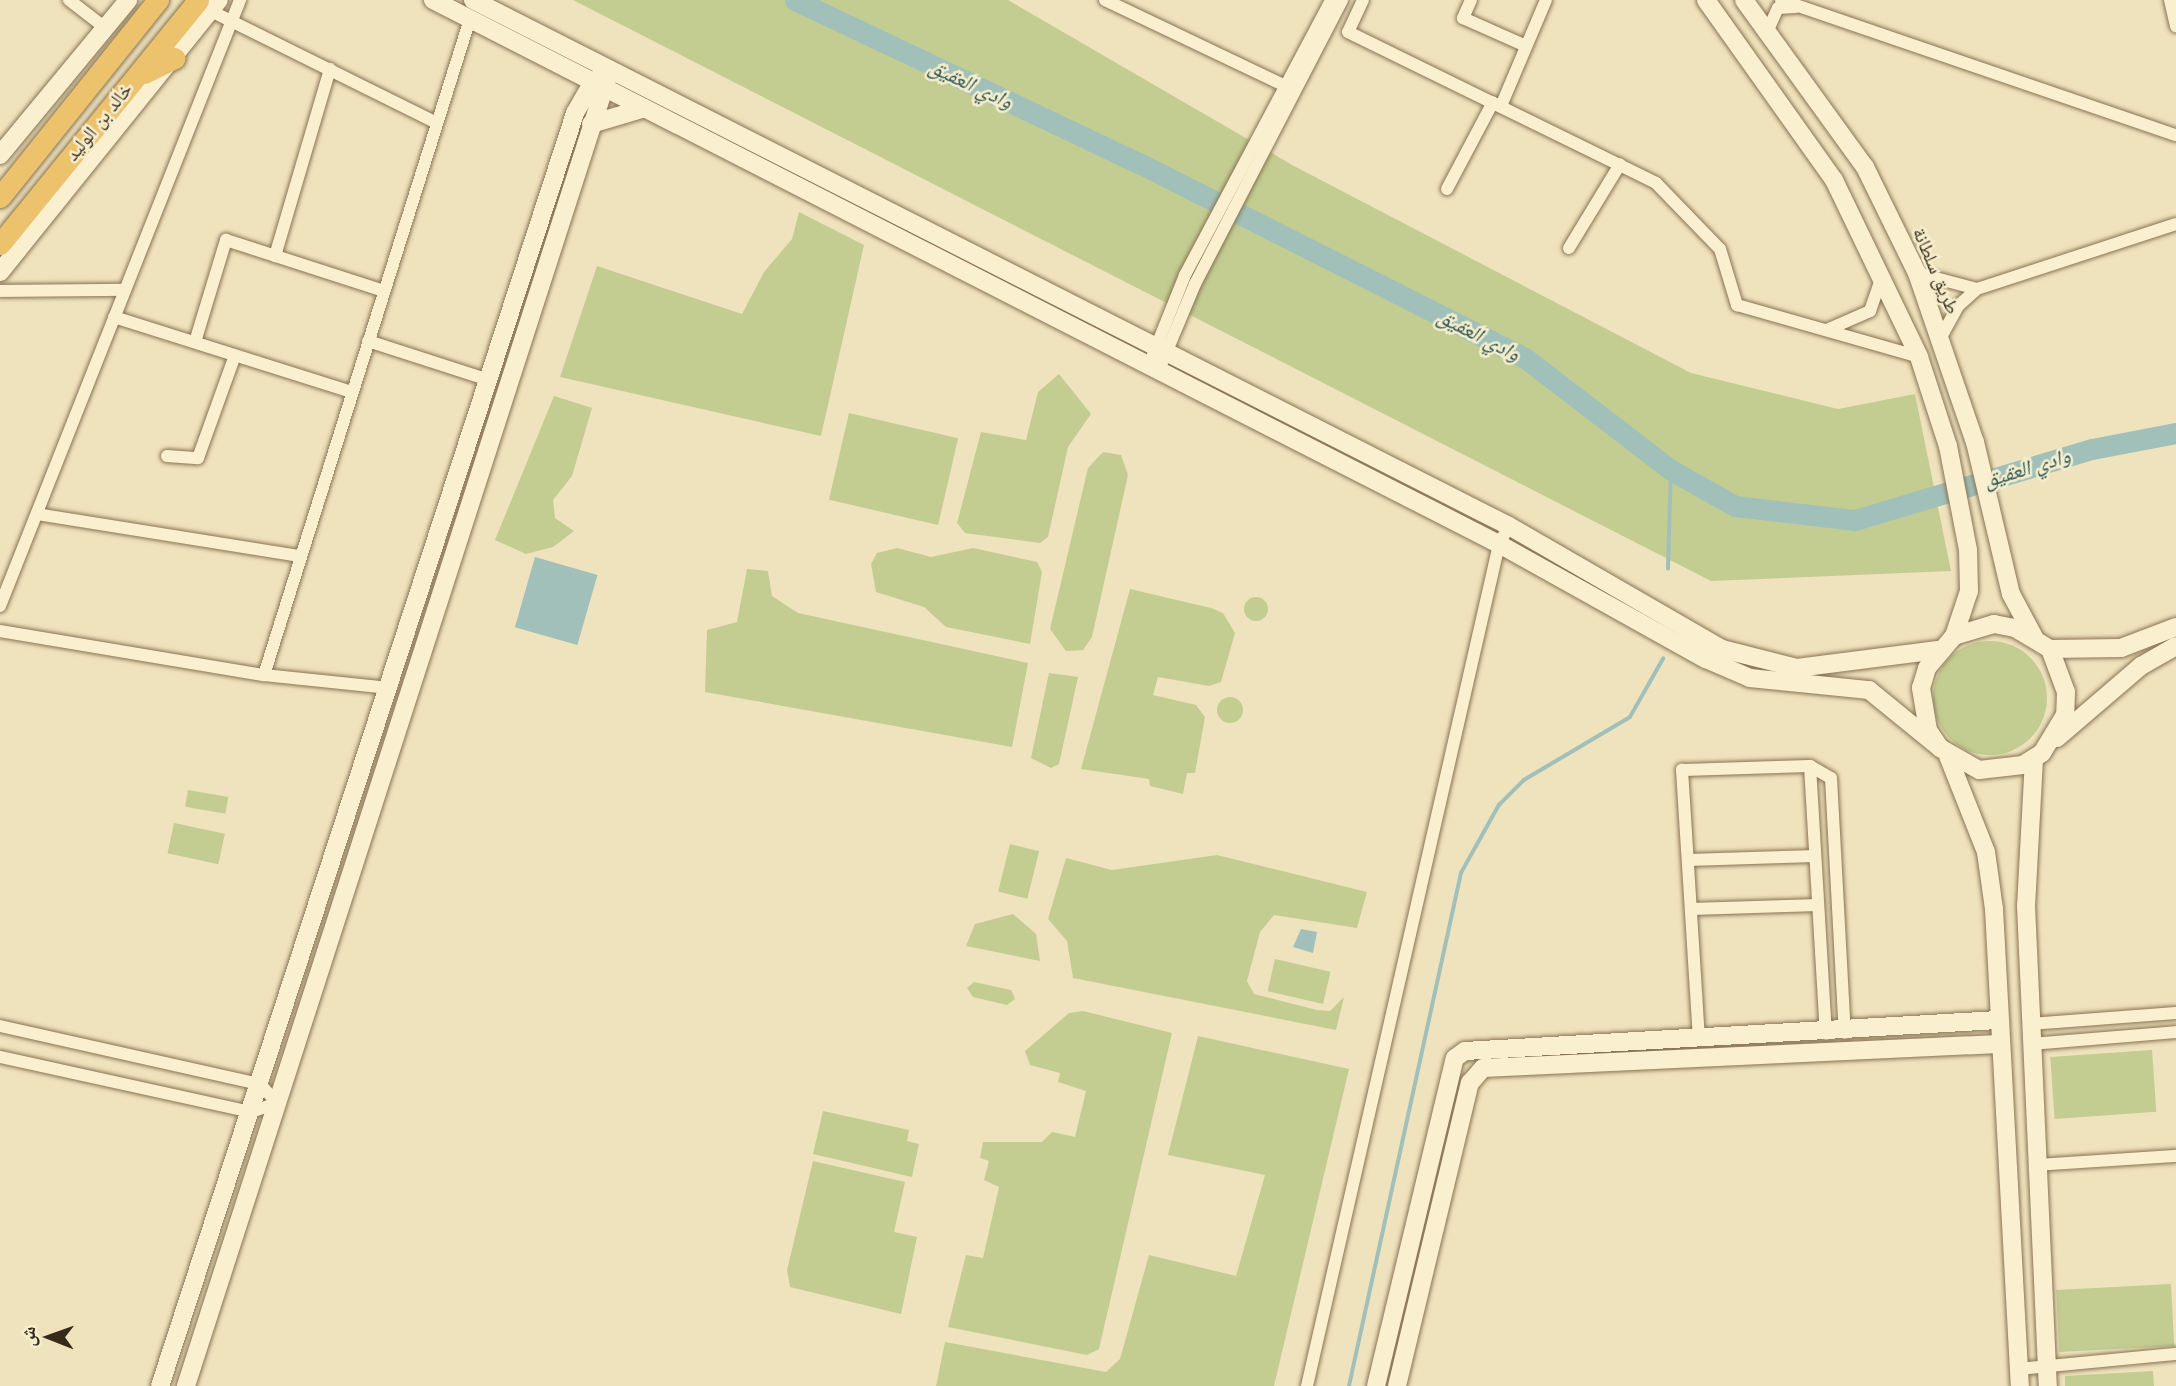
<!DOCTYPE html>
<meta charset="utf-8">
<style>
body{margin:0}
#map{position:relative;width:2176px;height:1386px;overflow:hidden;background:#efe3bd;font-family:Lora,"Noto Naskh Arabic",serif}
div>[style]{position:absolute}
.green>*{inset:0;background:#c3cd91;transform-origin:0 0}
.round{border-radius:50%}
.water>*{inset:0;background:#a1c0b9;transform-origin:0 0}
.stream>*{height:3.5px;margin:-1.75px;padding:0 1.75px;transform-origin:1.75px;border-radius:1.75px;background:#a1c0b9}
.river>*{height:21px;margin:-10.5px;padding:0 10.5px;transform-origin:10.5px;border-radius:10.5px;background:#a1c0b9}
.roads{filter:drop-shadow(0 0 2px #887355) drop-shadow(0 0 2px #887355)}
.minor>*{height:12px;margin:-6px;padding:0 6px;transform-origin:6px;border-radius:6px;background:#faf0d0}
.secondary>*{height:18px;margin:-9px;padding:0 9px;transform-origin:9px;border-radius:9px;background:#faf0d0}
.trunk>*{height:21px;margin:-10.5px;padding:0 10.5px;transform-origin:10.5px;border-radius:10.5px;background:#ecc26d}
span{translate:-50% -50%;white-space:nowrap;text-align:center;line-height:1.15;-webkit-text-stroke:5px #f6edcc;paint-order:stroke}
.street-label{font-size:19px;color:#362a1b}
.water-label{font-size:21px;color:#295756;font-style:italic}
.north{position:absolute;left:14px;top:1302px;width:70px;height:70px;-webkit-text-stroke:5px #f6edcc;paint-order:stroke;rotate:271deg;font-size:19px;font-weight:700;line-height:28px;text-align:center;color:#362a1b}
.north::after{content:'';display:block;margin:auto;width:24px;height:32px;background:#362a1b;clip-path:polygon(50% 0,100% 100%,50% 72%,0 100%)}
</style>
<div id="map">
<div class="green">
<div style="clip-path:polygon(573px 0,1008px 0,1294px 166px,1691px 373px,1838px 409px,1915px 394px,1951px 571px,1711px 581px)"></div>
<div style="clip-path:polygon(799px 212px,864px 245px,821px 436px,560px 377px,597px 266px,742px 314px,764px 272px,792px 239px)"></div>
<div style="clip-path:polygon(1059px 374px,1091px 414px,1068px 447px,1048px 537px,1040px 543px,965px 533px,957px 523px,981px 432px,1026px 440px,1038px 392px)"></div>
<div style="clip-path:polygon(554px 396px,592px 408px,572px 476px,553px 500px,555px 518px,574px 531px,553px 547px,526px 554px,495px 540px)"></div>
<div style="left:849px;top:413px;width:112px;height:89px;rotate:13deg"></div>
<div style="clip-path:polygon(1103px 452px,1121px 455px,1128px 475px,1092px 637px,1083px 650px,1066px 651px,1050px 629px,1088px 468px)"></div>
<div style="clip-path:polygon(897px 548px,931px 557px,973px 548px,1037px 562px,1042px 572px,1030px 644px,946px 627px,924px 607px,876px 592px,871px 564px,877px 553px)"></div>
<div style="clip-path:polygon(747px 569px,768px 571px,772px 596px,798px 613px,1028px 663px,1012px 747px,705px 692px,707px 630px,737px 622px)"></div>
<div style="clip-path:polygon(1130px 589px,1211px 608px,1223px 613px,1235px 633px,1221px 682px,1209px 686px,1158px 677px,1153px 695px,1196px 705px,1205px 717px,1195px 773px,1187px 773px,1183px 794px,1150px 786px,1149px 779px,1081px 769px)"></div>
<div class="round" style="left:1244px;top:597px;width:24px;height:24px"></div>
<div class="round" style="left:1933px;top:641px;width:114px;height:114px"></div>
<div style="clip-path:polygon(1049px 673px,1078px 677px,1059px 764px,1051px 768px,1031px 758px)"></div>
<div class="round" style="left:1217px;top:697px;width:26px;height:26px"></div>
<div style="left:188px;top:790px;width:41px;height:17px;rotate:10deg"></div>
<div style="left:174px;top:823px;width:52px;height:31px;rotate:12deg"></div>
<div style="left:1010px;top:844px;width:30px;height:49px;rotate:14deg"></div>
<div style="clip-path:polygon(1217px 855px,1367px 892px,1357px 928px,1274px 915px,1260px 932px,1247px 981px,1254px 994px,1317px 1010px,1330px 1011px,1344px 997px,1336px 1030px,1073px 978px,1067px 941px,1048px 919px,1066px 858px,1112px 870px)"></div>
<div style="clip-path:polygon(1013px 914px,1036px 934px,1040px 961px,966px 946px,975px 924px)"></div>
<div style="left:1275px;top:959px;width:57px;height:33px;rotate:13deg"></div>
<div style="clip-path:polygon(974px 982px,1011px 990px,1015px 999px,1007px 1005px,973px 997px,967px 988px)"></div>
<div style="clip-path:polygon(1083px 1011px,1172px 1033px,1099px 1349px,1087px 1355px,948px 1327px,966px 1255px,983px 1258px,999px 1187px,984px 1180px,989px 1161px,980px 1158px,983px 1142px,1042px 1142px,1052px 1132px,1075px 1137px,1086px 1091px,1058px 1082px,1060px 1073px,1030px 1065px,1025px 1051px,1069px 1013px)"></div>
<div style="clip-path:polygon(1198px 1036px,1349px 1069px,1274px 1386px,936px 1386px,945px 1342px,1106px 1372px,1120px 1359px,1149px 1255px,1236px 1276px,1265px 1175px,1168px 1155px)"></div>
<div style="left:2152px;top:1050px;width:62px;height:102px;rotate:86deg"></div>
<div style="clip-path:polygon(823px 1111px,909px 1130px,907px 1141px,919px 1144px,912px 1177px,813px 1154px)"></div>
<div style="clip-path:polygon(813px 1161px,905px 1182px,894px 1232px,917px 1237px,901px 1314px,790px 1287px,787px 1270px)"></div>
<div style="left:2171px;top:1284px;width:62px;height:115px;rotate:87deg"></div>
<div style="clip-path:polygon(2153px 1371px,2154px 1386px,2065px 1386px,2065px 1376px)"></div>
</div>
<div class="water">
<div style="left:535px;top:557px;width:65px;height:73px;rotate:16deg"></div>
<div style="clip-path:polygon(1301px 929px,1317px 932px,1313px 953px,1293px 947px)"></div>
</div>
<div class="stream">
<div style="left:1668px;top:569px;width:99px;rotate:-88.3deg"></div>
<div style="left:1349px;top:1386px;width:525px;rotate:-77.68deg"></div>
<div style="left:1461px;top:873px;width:78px;rotate:-60.8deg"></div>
<div style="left:1499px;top:805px;width:35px;rotate:-45deg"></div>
<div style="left:1524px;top:780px;width:123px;rotate:-30.7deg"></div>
<div style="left:1630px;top:717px;width:67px;rotate:-60.4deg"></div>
</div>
<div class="river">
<div style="left:795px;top:0;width:381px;rotate:25.4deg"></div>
<div style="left:1139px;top:163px;width:432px;rotate:26.8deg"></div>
<div style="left:1525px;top:358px;width:184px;rotate:37.5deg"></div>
<div style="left:1671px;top:470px;width:73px;rotate:29.4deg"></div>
<div style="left:1735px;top:506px;width:121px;rotate:6.7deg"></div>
<div style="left:1855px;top:520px;width:247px;rotate:-16.7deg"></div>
<div style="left:2092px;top:449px;width:86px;rotate:-10.8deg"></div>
</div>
<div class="roads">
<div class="minor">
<div style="left:69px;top:0;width:44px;rotate:37.6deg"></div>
<div style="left:1105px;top:0;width:199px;rotate:25.5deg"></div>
<div style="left:1363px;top:0;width:35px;rotate:115deg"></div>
<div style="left:1348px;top:32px;width:343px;rotate:26.1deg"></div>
<div style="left:1656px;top:183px;width:92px;rotate:45.9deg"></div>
<div style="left:1720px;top:249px;width:59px;rotate:73.1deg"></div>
<div style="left:1737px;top:305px;width:189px;rotate:15.9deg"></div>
<div style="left:1471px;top:0;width:20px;rotate:114deg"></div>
<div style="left:1463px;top:18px;width:69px;rotate:24deg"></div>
<div style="left:1781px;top:0;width:417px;rotate:18.9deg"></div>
<div style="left:2170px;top:0;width:27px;rotate:77deg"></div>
<div style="left:211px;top:11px;width:252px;rotate:26.4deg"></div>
<div style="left:1768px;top:30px;width:24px;rotate:-66deg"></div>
<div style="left:1778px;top:8px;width:17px;rotate:-3deg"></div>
<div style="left:1501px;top:106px;width:115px;rotate:-67deg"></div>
<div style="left:1447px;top:189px;width:98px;rotate:-62.1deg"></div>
<div style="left:1569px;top:248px;width:98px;rotate:-58.7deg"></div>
<div style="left:275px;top:256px;width:195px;rotate:-73.6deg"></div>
<div style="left:1917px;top:273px;width:62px;rotate:14.9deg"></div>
<div style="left:0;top:291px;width:125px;rotate:-0.5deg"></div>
<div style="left:114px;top:317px;width:250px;rotate:17.5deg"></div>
<div style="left:1829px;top:329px;width:45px;rotate:-23.7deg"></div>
<div style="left:1870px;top:311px;width:34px;rotate:-71deg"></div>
<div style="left:1941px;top:337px;width:35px;rotate:-61deg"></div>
<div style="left:1958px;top:306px;width:25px;rotate:-42deg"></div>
<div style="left:1977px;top:289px;width:209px;rotate:-18.1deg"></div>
<div style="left:368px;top:341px;width:127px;rotate:17.9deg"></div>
<div style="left:195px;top:342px;width:107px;rotate:-73.1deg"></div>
<div style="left:226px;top:240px;width:166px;rotate:17.9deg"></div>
<div style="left:1149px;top:365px;width:97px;rotate:-68.2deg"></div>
<div style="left:1185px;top:275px;width:311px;rotate:-62deg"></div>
<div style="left:1159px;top:370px;width:93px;rotate:-67.3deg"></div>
<div style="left:1195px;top:284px;width:320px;rotate:-62.6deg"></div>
<div style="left:167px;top:456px;width:31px;rotate:4deg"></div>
<div style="left:198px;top:458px;width:109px;rotate:-70.2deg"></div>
<div style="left:37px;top:514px;width:265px;rotate:9.1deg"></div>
<div style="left:0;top:606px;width:652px;rotate:-68.39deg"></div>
<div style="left:0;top:631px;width:268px;rotate:9.5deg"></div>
<div style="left:264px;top:675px;width:126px;rotate:5.9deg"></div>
<div style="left:264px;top:675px;width:688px;rotate:-72.57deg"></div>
<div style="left:1810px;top:766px;width:24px;rotate:30deg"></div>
<div style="left:1831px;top:778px;width:255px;rotate:86.9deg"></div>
<div style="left:1688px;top:860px;width:127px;rotate:-1.8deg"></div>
<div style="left:1691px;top:909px;width:127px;rotate:-1.8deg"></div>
<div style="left:2030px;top:1024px;width:146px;rotate:-4.3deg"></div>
<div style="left:0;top:1026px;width:266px;rotate:12.6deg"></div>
<div style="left:260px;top:1084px;width:25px;rotate:48deg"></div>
<div style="left:277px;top:1103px;width:28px;rotate:161deg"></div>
<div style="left:251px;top:1112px;width:257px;rotate:-167.6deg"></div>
<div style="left:1699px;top:1040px;width:271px;rotate:-93.6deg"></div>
<div style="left:1682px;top:770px;width:128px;rotate:-1.8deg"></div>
<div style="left:1810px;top:766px;width:268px;rotate:86.6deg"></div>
<div style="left:2031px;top:1044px;width:145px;rotate:-4.7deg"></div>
<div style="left:2036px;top:1165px;width:140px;rotate:-3.7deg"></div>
<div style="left:2019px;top:1369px;width:158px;rotate:-5.5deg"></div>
<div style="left:1307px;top:1386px;width:864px;rotate:-77.15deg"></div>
<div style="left:1499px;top:544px;width:21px;rotate:-61deg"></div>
</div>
<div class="secondary">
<div style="left:433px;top:0;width:1197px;rotate:27.04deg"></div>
<div style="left:1499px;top:544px;width:237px;rotate:29.1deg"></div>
<div style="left:1706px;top:659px;width:48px;rotate:23.4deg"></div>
<div style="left:1750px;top:678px;width:120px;rotate:5.8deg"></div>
<div style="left:1869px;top:690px;width:92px;rotate:39.2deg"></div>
<div style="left:473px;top:0;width:1162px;rotate:26.92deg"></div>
<div style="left:1509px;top:526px;width:246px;rotate:30deg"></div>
<div style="left:1722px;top:649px;width:77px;rotate:14.2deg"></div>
<div style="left:1797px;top:668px;width:142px;rotate:-7.3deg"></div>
<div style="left:1706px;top:0;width:221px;rotate:54.6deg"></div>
<div style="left:1834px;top:180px;width:196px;rotate:64.3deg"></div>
<div style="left:1919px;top:357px;width:94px;rotate:72deg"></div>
<div style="left:1948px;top:446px;width:106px;rotate:79.1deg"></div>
<div style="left:1968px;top:550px;width:41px;rotate:88.6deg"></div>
<div style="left:1969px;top:591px;width:47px;rotate:108.4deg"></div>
<div style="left:1744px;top:0;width:206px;rotate:54.1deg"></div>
<div style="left:1865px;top:167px;width:118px;rotate:63.9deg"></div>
<div style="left:1917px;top:273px;width:179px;rotate:71.1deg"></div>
<div style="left:1975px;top:442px;width:156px;rotate:76.7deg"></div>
<div style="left:2011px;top:594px;width:49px;rotate:61.9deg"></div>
<div style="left:591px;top:124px;width:56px;rotate:-16.5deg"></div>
<div style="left:0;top:155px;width:201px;rotate:-50.4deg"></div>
<div style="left:0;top:272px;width:349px;rotate:-51.2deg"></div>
<div style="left:2050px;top:649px;width:46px;rotate:69.6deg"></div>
<div style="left:2066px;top:692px;width:23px;rotate:92deg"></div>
<div style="left:2065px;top:715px;width:44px;rotate:121.2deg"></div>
<div style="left:2042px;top:753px;width:22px;rotate:148deg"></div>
<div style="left:2023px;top:765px;width:44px;rotate:173.5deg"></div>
<div style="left:1979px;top:770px;width:45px;rotate:-150.6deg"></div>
<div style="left:1940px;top:748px;width:22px;rotate:-124deg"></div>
<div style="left:1928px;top:730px;width:43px;rotate:-99.5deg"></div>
<div style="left:1921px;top:688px;width:21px;rotate:-73deg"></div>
<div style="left:1927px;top:668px;width:42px;rotate:-49.8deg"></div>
<div style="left:1954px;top:636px;width:42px;rotate:-16.7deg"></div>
<div style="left:1994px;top:624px;width:21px;rotate:11deg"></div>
<div style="left:2015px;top:628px;width:41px;rotate:31deg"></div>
<div style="left:2050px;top:649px;width:71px;rotate:-0.8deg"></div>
<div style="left:2121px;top:648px;width:59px;rotate:-20.9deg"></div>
<div style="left:2057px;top:738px;width:111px;rotate:-40.6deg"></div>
<div style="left:2141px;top:666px;width:40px;rotate:-29.7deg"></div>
<div style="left:1948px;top:756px;width:103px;rotate:68.4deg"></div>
<div style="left:1986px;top:852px;width:58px;rotate:82deg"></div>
<div style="left:1994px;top:909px;width:478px;rotate:86.9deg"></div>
<div style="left:2034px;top:759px;width:147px;rotate:93.1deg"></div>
<div style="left:2026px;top:906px;width:481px;rotate:87.4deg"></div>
<div style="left:160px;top:1386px;width:1339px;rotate:-71.94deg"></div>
<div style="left:575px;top:113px;width:36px;rotate:-60deg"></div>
<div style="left:593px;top:82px;width:21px;rotate:-35deg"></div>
<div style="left:610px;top:70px;width:1383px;rotate:107.86deg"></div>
<div style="left:1376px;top:1386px;width:337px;rotate:-76.5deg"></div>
<div style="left:1455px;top:1058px;width:12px;rotate:-35deg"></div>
<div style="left:1465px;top:1051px;width:534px;rotate:-3.33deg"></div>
<div style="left:1397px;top:1386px;width:312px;rotate:-76.5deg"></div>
<div style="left:1470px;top:1083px;width:20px;rotate:-49deg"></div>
<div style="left:1483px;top:1068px;width:516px;rotate:-2.67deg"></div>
</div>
<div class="trunk">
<div style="left:144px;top:73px;width:34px;rotate:-26deg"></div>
<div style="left:0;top:197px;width:253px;rotate:-51.3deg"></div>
<div style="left:0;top:244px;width:314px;rotate:-50.9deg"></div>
</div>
</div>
<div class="street-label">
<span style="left:99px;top:122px;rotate:-51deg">خالد بن الوليد</span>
<span style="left:1936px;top:271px;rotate:67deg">طريق سلطانة</span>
</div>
<div class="water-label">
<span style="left:971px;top:84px;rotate:25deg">وادي العقيق</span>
<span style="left:1479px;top:335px;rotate:27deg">وادي العقيق</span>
<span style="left:2027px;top:468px;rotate:-17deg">وادي العقيق</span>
</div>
<div class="north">ش</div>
</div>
